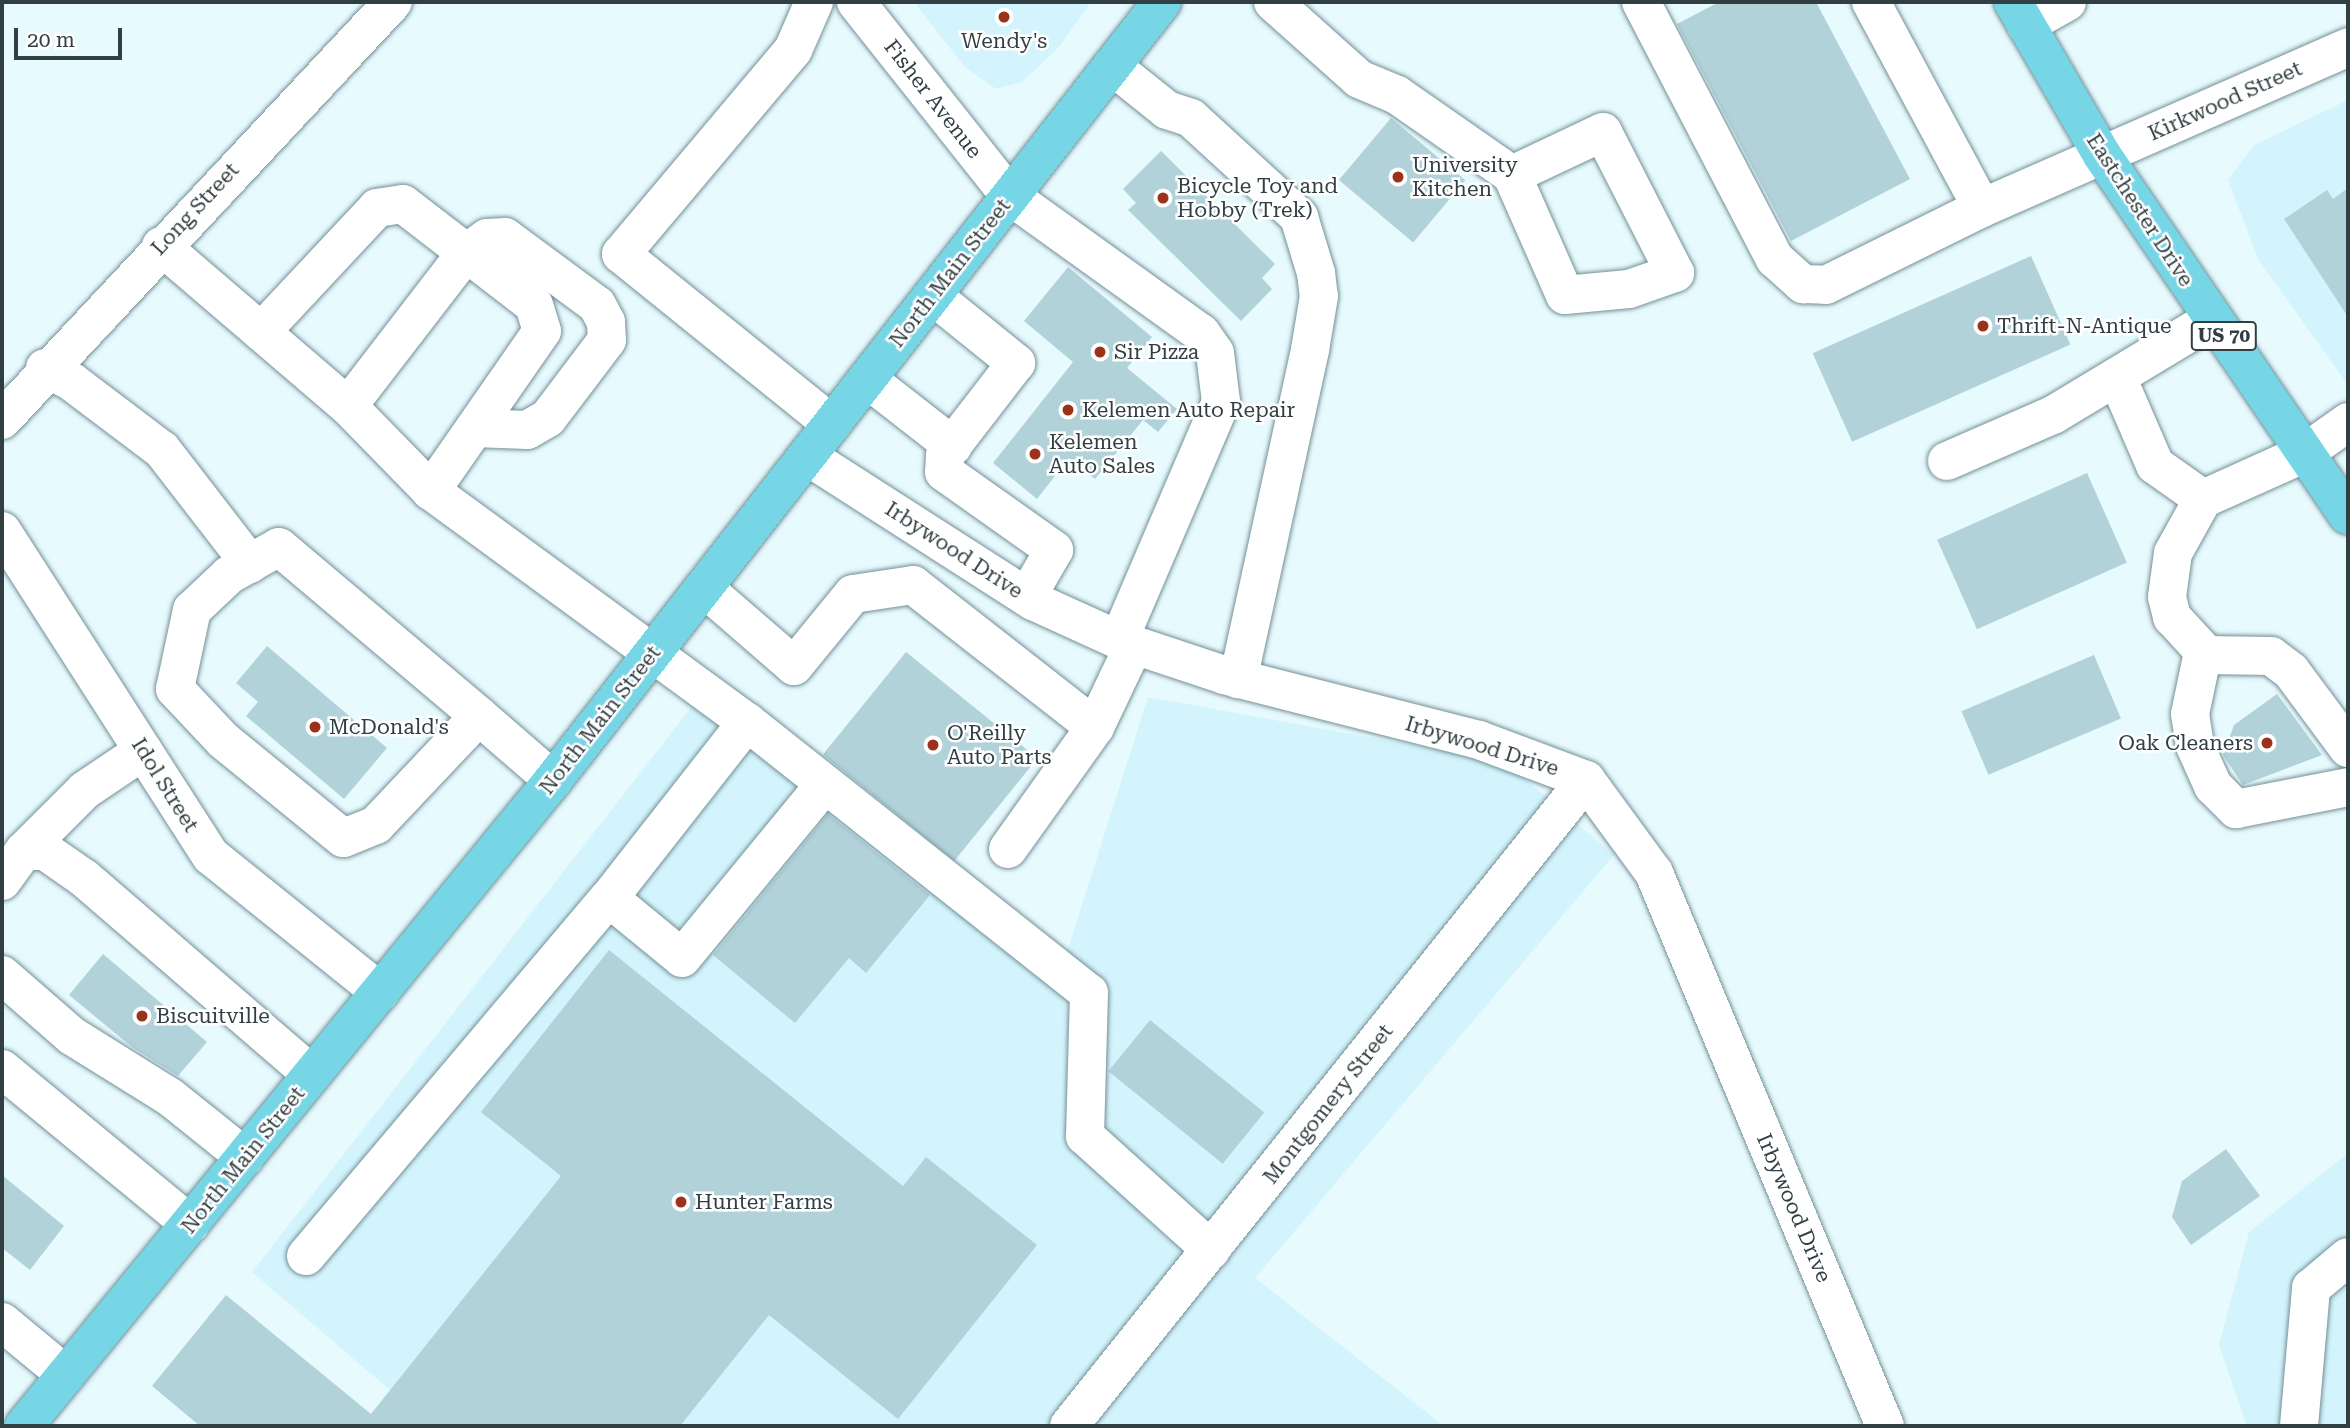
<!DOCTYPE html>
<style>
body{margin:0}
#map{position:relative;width:2350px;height:1428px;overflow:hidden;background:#e7fafe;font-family:"Roboto Serif",serif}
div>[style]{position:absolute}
.built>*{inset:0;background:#d3f4fc}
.building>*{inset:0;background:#b2d2d9;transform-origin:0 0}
.roads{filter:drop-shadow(0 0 2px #739097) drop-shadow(0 0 2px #739097)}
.minor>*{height:38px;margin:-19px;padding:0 19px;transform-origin:19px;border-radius:19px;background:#fff}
.major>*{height:38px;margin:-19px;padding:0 19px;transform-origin:19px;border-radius:19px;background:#77d6e6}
.dots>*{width:19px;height:19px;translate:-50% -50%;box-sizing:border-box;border:4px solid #fff;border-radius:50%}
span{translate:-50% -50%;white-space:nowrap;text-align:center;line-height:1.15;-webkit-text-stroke:5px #fff;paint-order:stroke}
.shield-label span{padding:2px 5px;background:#fff;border:2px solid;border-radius:5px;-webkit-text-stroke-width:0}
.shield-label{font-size:19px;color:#323f42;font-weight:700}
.poi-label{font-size:21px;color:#323f42}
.left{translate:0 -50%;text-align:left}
.right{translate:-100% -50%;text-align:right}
.street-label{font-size:21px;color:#323f42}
.frame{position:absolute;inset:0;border:4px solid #323f42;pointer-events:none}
.scale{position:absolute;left:14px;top:28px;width:108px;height:32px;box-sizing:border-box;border:4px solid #323f42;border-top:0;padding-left:9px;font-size:21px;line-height:24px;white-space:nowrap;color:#323f42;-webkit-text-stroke:5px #fff;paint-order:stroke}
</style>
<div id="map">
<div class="built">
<div style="clip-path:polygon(914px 2px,1091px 2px,1059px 47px,1022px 82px,996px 89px,964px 66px)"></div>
<div style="clip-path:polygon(2348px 100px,2348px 385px,2258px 259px,2228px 180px,2254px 145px)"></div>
<div style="clip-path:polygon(714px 678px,1067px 952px,1148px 697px,1505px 762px,1614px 855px,1255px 1278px,1444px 1426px,432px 1426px,252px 1272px)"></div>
<div style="clip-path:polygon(2348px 1153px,2348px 1426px,2247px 1426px,2219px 1345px,2249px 1232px)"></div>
</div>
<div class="building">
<div style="clip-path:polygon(1719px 2px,1816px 2px,1910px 179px,1791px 241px,1677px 24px)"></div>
<div style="left:1391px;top:118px;width:97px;height:81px;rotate:40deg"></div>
<div style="clip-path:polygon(1161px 151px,1275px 264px,1262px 278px,1272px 289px,1241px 321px,1128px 210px,1136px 203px,1123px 189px)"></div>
<div style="clip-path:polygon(2348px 188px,2348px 317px,2284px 219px,2327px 190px,2333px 199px)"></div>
<div style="left:2031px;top:256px;width:97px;height:239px;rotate:66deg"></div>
<div style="clip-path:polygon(1068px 267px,1152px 337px,1127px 368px,1177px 409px,1158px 432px,1143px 420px,1095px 479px,1069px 458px,1037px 499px,993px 463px,1073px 362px,1024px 321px)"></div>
<div style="left:2087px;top:473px;width:98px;height:164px;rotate:66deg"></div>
<div style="clip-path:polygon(267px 646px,387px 748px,344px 799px,246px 716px,258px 702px,236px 683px)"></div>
<div style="left:906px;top:652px;width:169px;height:132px;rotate:39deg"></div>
<div style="left:2094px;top:655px;width:69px;height:144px;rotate:67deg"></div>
<div style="clip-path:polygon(2277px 694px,2322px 755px,2243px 785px,2223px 755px,2234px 725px)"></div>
<div style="clip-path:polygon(828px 814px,930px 895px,866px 973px,849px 958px,795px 1023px,713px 955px)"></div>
<div style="clip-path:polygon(609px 950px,903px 1186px,926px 1157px,1037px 1245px,898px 1419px,769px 1315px,680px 1426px,200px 1426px,152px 1386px,226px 1295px,371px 1414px,561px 1176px,481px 1112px)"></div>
<div style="clip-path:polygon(103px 954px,207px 1042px,178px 1076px,132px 1047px,69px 995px)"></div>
<div style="left:1150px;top:1020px;width:147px;height:66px;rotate:39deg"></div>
<div style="clip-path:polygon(2226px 1149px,2260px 1196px,2191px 1245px,2172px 1217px,2182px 1181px)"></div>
<div style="clip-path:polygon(2px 1175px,64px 1226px,30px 1270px,2px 1248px)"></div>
</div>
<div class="roads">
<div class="minor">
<div style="left:814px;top:2px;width:52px;rotate:113.6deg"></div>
<div style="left:793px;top:50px;width:267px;rotate:130.1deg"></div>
<div style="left:621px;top:254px;width:271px;rotate:38.9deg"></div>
<div style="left:856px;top:2px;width:248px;rotate:51.6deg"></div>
<div style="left:1010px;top:196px;width:235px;rotate:35.7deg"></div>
<div style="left:1201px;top:333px;width:24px;rotate:55deg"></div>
<div style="left:1215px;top:353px;width:49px;rotate:83deg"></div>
<div style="left:1221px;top:402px;width:259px;rotate:113.2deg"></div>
<div style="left:1273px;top:2px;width:115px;rotate:41.8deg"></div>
<div style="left:1359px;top:79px;width:41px;rotate:22.8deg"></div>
<div style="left:1397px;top:95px;width:140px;rotate:34.8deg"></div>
<div style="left:1512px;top:175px;width:131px;rotate:66.2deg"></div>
<div style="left:1565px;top:295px;width:64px;rotate:-5.4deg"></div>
<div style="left:1629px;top:289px;width:49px;rotate:-19.2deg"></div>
<div style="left:1675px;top:273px;width:158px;rotate:-117.1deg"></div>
<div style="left:1603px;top:132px;width:101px;rotate:154.7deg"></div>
<div style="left:1641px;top:2px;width:290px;rotate:62.5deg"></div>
<div style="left:1775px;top:259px;width:38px;rotate:42deg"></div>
<div style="left:1803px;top:284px;width:23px;rotate:2deg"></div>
<div style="left:1826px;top:285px;width:174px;rotate:-26.3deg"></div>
<div style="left:1871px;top:2px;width:234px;rotate:61.7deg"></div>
<div style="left:1982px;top:208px;width:400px;rotate:-23.7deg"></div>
<div style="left:2026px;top:25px;width:47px;rotate:-29.3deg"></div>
<div style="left:1112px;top:66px;width:70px;rotate:38.7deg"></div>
<div style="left:1167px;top:110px;width:25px;rotate:18deg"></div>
<div style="left:1191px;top:118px;width:147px;rotate:42.5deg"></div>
<div style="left:1299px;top:217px;width:59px;rotate:73.1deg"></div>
<div style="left:1316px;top:273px;width:23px;rotate:83deg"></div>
<div style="left:1319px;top:296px;width:55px;rotate:99.5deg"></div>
<div style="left:1310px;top:350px;width:337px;rotate:102.3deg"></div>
<div style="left:161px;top:246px;width:246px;rotate:40.6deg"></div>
<div style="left:348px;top:406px;width:119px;rotate:45.7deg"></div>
<div style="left:431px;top:491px;width:391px;rotate:36.2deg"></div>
<div style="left:747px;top:722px;width:436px;rotate:38.4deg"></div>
<div style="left:1089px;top:993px;width:143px;rotate:91.6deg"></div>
<div style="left:1085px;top:1136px;width:170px;rotate:42.1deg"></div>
<div style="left:933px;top:296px;width:107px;rotate:38.9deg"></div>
<div style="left:1016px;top:363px;width:116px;rotate:127.7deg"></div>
<div style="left:945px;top:455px;width:17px;rotate:93deg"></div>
<div style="left:944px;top:472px;width:135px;rotate:35.3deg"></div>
<div style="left:1054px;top:550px;width:54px;rotate:119.9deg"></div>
<div style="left:261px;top:332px;width:170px;rotate:-46.9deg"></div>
<div style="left:377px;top:208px;width:26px;rotate:-9deg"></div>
<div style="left:403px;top:204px;width:165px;rotate:37.6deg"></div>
<div style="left:534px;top:305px;width:27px;rotate:73deg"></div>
<div style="left:542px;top:331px;width:195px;rotate:124.8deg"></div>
<div style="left:45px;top:368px;width:30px;rotate:27deg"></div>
<div style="left:72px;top:382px;width:113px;rotate:37.1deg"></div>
<div style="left:162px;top:450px;width:144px;rotate:52.3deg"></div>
<div style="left:2117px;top:377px;width:96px;rotate:66.6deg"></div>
<div style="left:2155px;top:465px;width:59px;rotate:35.3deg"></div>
<div style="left:2203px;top:499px;width:110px;rotate:-24.2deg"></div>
<div style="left:2303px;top:454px;width:55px;rotate:-35.4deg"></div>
<div style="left:867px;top:379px;width:109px;rotate:37.9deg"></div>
<div style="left:348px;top:406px;width:192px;rotate:-52.4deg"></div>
<div style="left:465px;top:254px;width:27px;rotate:-36deg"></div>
<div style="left:487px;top:238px;width:18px;rotate:-3deg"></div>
<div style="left:505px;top:237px;width:114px;rotate:36.5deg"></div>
<div style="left:597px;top:305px;width:19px;rotate:62deg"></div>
<div style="left:606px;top:322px;width:18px;rotate:87deg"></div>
<div style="left:607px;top:340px;width:98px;rotate:127.1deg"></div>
<div style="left:548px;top:418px;width:24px;rotate:150deg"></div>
<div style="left:527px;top:430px;width:52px;rotate:-177.8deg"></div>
<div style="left:2px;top:420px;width:572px;rotate:-46.91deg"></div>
<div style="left:807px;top:456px;width:269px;rotate:32.7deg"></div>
<div style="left:1033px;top:601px;width:94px;rotate:24.4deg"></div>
<div style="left:1119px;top:640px;width:111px;rotate:18.4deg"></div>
<div style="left:1224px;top:675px;width:263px;rotate:14.3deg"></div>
<div style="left:1479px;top:740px;width:114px;rotate:20.5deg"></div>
<div style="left:1586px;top:780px;width:115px;rotate:53.8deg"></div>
<div style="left:1654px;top:873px;width:599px;rotate:67.33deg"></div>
<div style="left:1947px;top:461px;width:116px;rotate:-23.5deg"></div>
<div style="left:2053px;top:415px;width:186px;rotate:-31.1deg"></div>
<div style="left:2203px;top:499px;width:62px;rotate:119.1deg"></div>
<div style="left:2173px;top:553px;width:44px;rotate:97.8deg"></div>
<div style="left:2167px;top:597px;width:21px;rotate:76deg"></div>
<div style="left:2172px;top:617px;width:52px;rotate:47.4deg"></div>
<div style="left:2207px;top:655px;width:64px;rotate:0.9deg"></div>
<div style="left:2271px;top:656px;width:25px;rotate:37deg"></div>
<div style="left:2291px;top:671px;width:96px;rotate:53.5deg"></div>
<div style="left:2px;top:531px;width:386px;rotate:57.3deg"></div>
<div style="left:211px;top:856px;width:217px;rotate:38.8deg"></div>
<div style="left:704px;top:588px;width:119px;rotate:40.9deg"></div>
<div style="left:794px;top:666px;width:93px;rotate:-50.7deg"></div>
<div style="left:853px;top:594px;width:61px;rotate:-8.5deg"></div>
<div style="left:913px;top:585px;width:231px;rotate:38deg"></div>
<div style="left:2203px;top:652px;width:63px;rotate:101.8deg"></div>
<div style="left:2190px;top:714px;width:32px;rotate:81deg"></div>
<div style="left:2195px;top:746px;width:44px;rotate:65.8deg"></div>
<div style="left:2213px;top:786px;width:33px;rotate:45deg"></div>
<div style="left:2236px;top:809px;width:114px;rotate:-11.1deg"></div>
<div style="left:479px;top:716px;width:150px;rotate:133.4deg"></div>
<div style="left:376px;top:825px;width:35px;rotate:158deg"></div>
<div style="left:343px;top:838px;width:155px;rotate:-140.8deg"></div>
<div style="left:223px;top:740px;width:70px;rotate:-133.3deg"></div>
<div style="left:175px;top:689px;width:81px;rotate:-77.9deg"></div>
<div style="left:192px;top:610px;width:51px;rotate:-43.4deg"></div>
<div style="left:229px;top:575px;width:57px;rotate:-29.2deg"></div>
<div style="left:279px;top:547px;width:262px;rotate:40.2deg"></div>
<div style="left:479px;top:716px;width:98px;rotate:40.9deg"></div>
<div style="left:747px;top:722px;width:224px;rotate:128.1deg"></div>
<div style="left:609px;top:898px;width:94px;rotate:39.4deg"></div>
<div style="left:682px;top:958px;width:225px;rotate:-50.6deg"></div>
<div style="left:1008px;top:849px;width:150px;rotate:-54.5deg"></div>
<div style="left:1095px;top:727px;width:91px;rotate:-64.6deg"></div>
<div style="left:24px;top:851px;width:86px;rotate:-45deg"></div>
<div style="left:85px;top:790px;width:70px;rotate:-33.9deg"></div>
<div style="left:2px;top:881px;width:37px;rotate:-54deg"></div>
<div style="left:24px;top:851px;width:21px"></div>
<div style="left:45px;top:851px;width:47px;rotate:34.7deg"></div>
<div style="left:84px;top:878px;width:301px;rotate:40.8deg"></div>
<div style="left:2px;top:975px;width:93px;rotate:41.1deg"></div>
<div style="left:72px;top:1036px;width:115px;rotate:31.9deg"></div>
<div style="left:170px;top:1097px;width:96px;rotate:38.7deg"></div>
<div style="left:2px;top:1069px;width:244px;rotate:39.5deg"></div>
<div style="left:306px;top:1256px;width:469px;rotate:-49.8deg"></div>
<div style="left:2px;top:1322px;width:83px;rotate:39.6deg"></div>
<div style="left:1069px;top:1426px;width:827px;rotate:-51.33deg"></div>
<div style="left:2299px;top:1426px;width:139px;rotate:-85deg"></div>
<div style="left:2311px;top:1288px;width:48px;rotate:-40deg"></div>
</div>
<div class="major">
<div style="left:2013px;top:2px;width:177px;rotate:59.8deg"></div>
<div style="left:2102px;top:155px;width:436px;rotate:55.7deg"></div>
<div style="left:24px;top:1426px;width:830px;rotate:-50.67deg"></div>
<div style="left:550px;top:784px;width:993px;rotate:-51.95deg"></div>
</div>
</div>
<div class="dots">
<div style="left:1004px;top:17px;background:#9b331b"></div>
<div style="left:1398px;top:177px;background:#9b331b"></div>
<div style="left:1163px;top:198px;background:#9b331b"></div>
<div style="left:1983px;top:326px;background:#9b331b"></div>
<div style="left:1100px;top:352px;background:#9b331b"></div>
<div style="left:1068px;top:410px;background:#9b331b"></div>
<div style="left:1035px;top:454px;background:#9b331b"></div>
<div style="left:315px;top:727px;background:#9b331b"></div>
<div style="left:2267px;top:743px;background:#9b331b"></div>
<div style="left:933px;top:745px;background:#9b331b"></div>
<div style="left:142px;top:1016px;background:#9b331b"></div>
<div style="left:681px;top:1202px;background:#9b331b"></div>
</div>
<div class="shield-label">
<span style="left:2224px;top:336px">US 70</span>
</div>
<div class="poi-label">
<span style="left:1004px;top:41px">Wendy's</span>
<span class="left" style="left:1412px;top:177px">University<br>Kitchen</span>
<span class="left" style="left:1177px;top:198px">Bicycle Toy and<br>Hobby (Trek)</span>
<span class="left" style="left:1997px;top:326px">Thrift-N-Antique</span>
<span class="left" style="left:1114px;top:352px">Sir Pizza</span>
<span class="left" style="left:1082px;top:410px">Kelemen Auto Repair</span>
<span class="left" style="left:1049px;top:454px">Kelemen<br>Auto Sales</span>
<span class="left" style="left:329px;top:727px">McDonald's</span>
<span class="left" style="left:947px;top:745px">O'Reilly<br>Auto Parts</span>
<span class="right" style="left:2253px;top:743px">Oak Cleaners</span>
<span class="left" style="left:156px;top:1016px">Biscuitville</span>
<span class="left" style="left:695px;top:1202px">Hunter Farms</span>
</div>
<div class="street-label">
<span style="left:933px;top:99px;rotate:52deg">Fisher Avenue</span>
<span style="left:2225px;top:101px;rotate:-24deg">Kirkwood Street</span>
<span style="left:195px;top:209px;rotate:-47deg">Long Street</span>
<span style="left:2140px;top:210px;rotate:57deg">Eastchester Drive</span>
<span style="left:950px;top:273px;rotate:-52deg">North Main Street</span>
<span style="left:954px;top:550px;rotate:33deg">Irbywood Drive</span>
<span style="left:600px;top:720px;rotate:-52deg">North Main Street</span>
<span style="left:1482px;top:746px;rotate:17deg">Irbywood Drive</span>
<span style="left:165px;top:785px;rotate:58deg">Idol Street</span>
<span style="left:1328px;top:1104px;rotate:-52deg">Montgomery Street</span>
<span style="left:243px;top:1160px;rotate:-51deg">North Main Street</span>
<span style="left:1794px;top:1208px;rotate:67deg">Irbywood Drive</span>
</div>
<div class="frame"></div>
<div class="scale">20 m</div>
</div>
